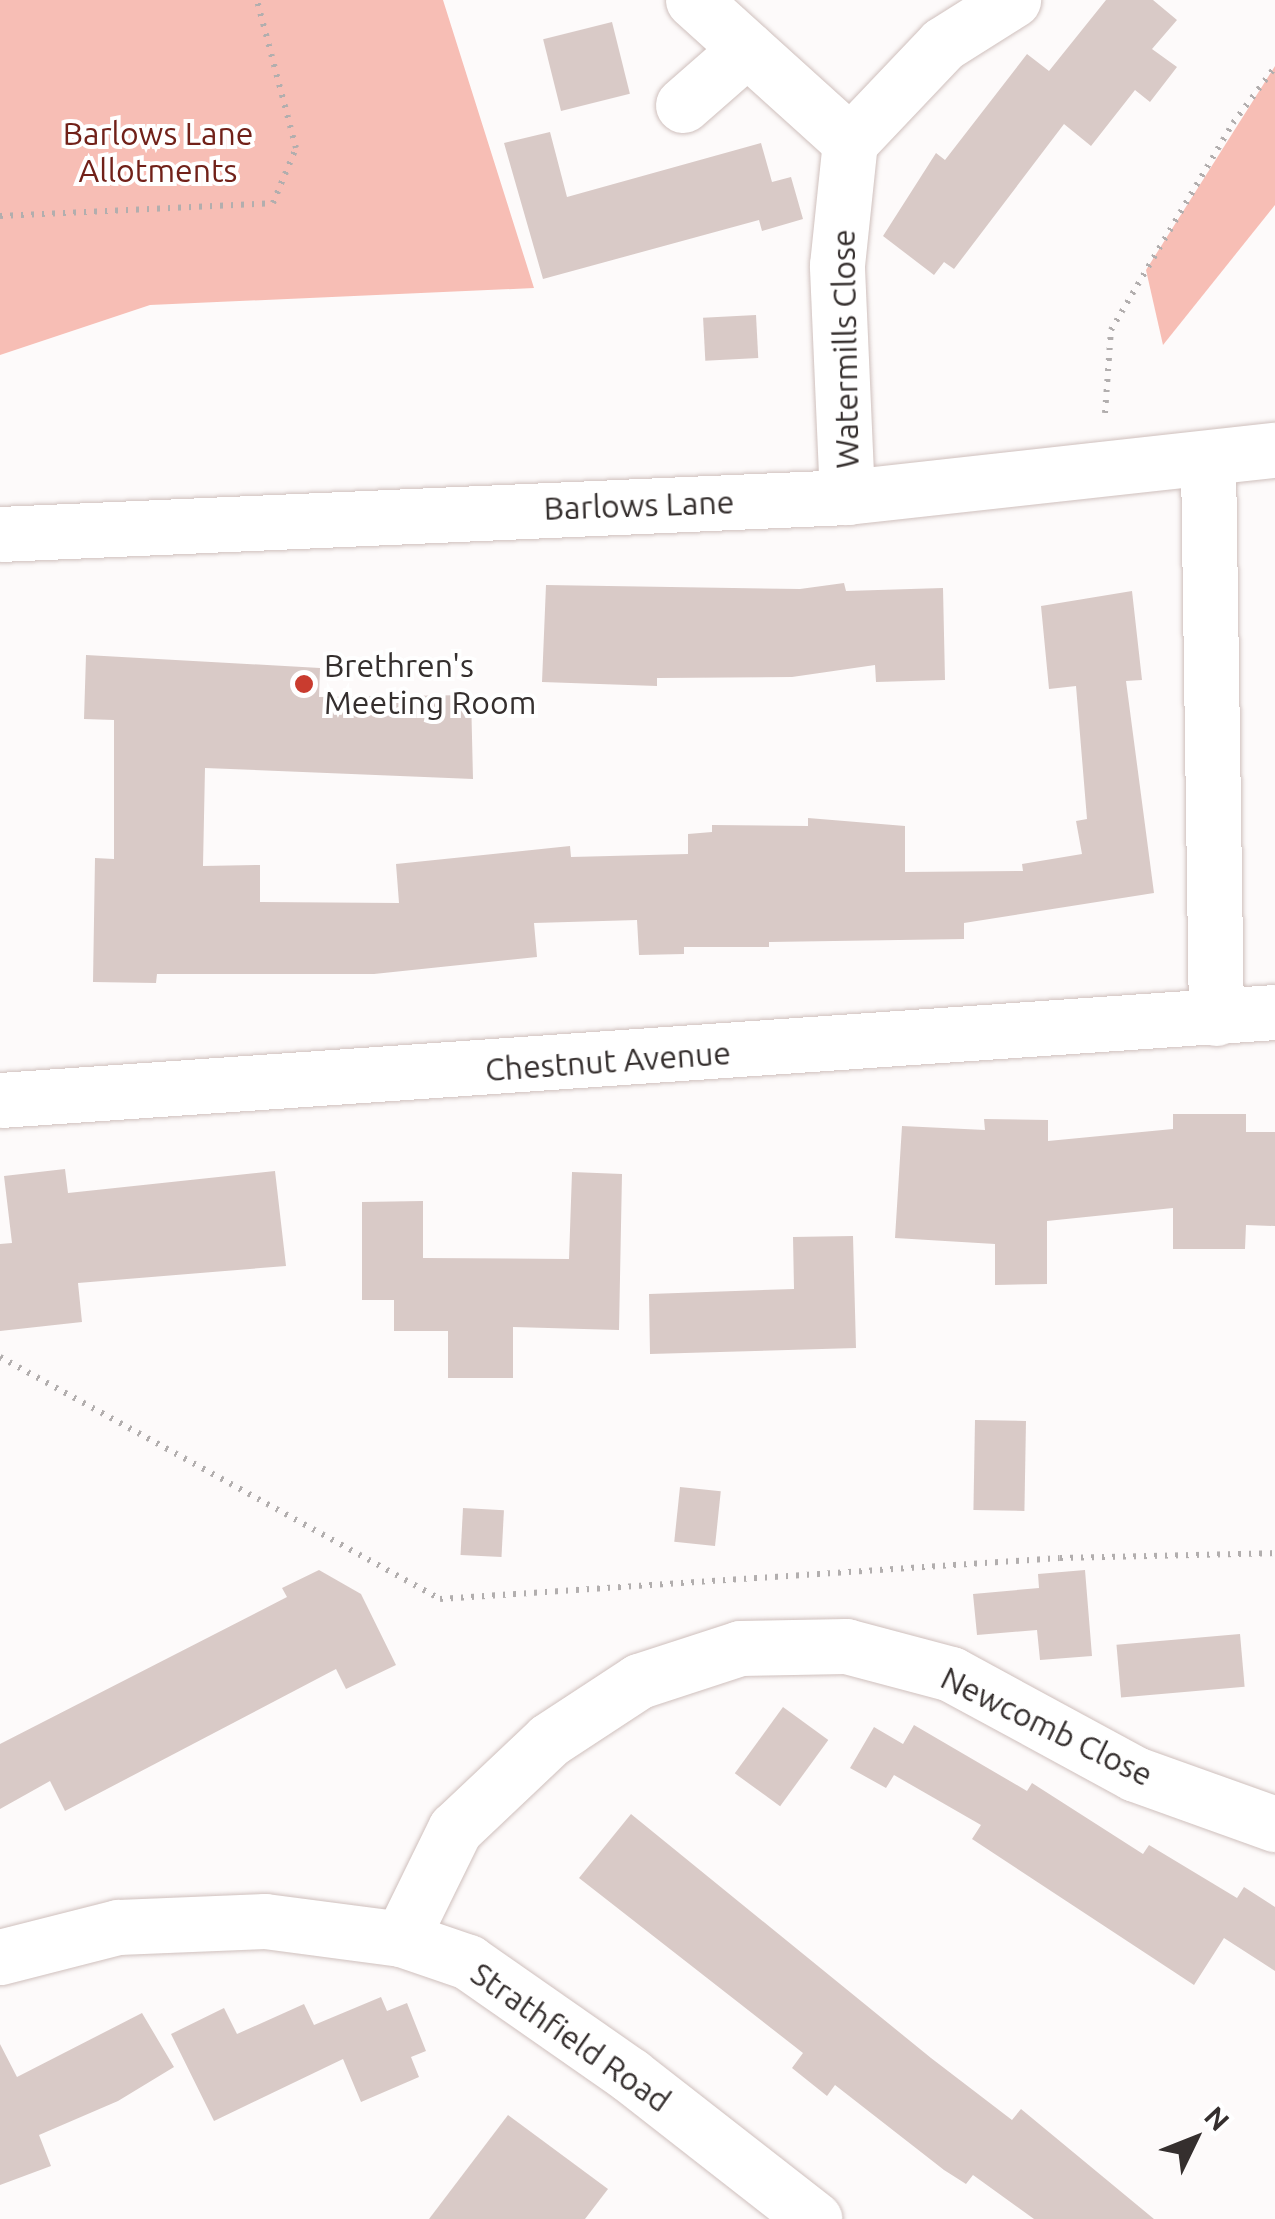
<!DOCTYPE html>
<style>
body{margin:0}
#map{position:relative;width:1275px;height:2219px;overflow:hidden;background:#fdfafa;font-family:Ubuntu,sans-serif}
div>[style]{position:absolute}
.green>*{inset:0;background:#f7beb5}
.building>*{inset:0;background:#d9cac7;transform-origin:0 0}
.path>*{height:6px;margin-top:-3px;transform-origin:0;background:repeating-linear-gradient(90deg,#b2aeae 0 2.5px,transparent 0 10.5px)}
.roads{filter:drop-shadow(0 0 2px #cfc0bd) drop-shadow(0 0 2px #cfc0bd)}
.minor>*{height:55px;margin:-27.5px;padding:0 27.5px;transform-origin:27.5px;border-radius:27.5px;background:#fff}
.dots>*{width:28px;height:28px;translate:-50% -50%;box-sizing:border-box;border:5px solid #fff;border-radius:50%}
span{translate:-50% -50%;white-space:nowrap;text-align:center;line-height:1.15;-webkit-text-stroke:8px #fff;paint-order:stroke}
.park-label{font-size:32px;color:#712119}
.street-label{font-size:32px;color:#352f2e}
.poi-label{font-size:32px;color:#352f2e}
.left{translate:0 -50%;text-align:left}
.north{position:absolute;left:1145px;top:2089px;width:100px;height:100px;-webkit-text-stroke:8px #fff;paint-order:stroke;rotate:47deg;font-size:28px;font-weight:700;line-height:40px;text-align:center;color:#352f2e}
.north::after{content:'';display:block;margin:auto;width:35px;height:45px;background:#352f2e;clip-path:polygon(50% 0,100% 100%,50% 72%,0 100%)}
</style>
<div id="map">
<div class="green">
<div style="clip-path:polygon(0 0,443px 0,534px 288px,150px 305px,0 355px)"></div>
<div style="clip-path:polygon(1275px 66px,1275px 205px,1163px 345px,1146px 270px)"></div>
</div>
<div class="building">
<div style="clip-path:polygon(1106px 0,1153px 0,1177px 20px,1152px 49px,1177px 67px,1150px 102px,1135px 90px,1091px 146px,1064px 124px,954px 269px,944px 262px,934px 275px,883px 236px,936px 153px,945px 160px,1027px 54px,1049px 71px)"></div>
<div style="left:612px;top:22px;width:74px;height:71px;rotate:76deg"></div>
<div style="clip-path:polygon(550px 132px,567px 197px,761px 143px,772px 182px,791px 177px,803px 219px,762px 231px,759px 220px,543px 279px,504px 143px)"></div>
<div style="left:756px;top:315px;width:43px;height:53px;rotate:87deg"></div>
<div style="clip-path:polygon(844px 583px,846px 591px,943px 588px,945px 680px,876px 682px,875px 665px,792px 677px,657px 678px,657px 686px,542px 682px,546px 585px,800px 589px)"></div>
<div style="clip-path:polygon(1132px 591px,1142px 680px,1126px 681px,1154px 893px,964px 923px,964px 939px,769px 942px,769px 947px,684px 947px,684px 954px,639px 955px,637px 920px,534px 923px,537px 957px,374px 974px,157px 974px,156px 983px,93px 982px,95px 858px,114px 859px,114px 720px,84px 719px,86px 655px,320px 668px,319px 697px,471px 695px,473px 779px,205px 768px,203px 866px,260px 865px,260px 902px,399px 903px,396px 864px,570px 846px,571px 857px,688px 854px,688px 834px,712px 832px,712px 825px,808px 826px,808px 818px,905px 826px,905px 872px,1023px 871px,1022px 864px,1082px 854px,1076px 821px,1087px 819px,1076px 686px,1049px 689px,1041px 606px)"></div>
<div style="clip-path:polygon(1173px 1114px,1246px 1114px,1246px 1132px,1275px 1132px,1275px 1226px,1246px 1225px,1245px 1249px,1173px 1249px,1173px 1208px,1047px 1221px,1047px 1284px,995px 1285px,995px 1244px,895px 1238px,902px 1126px,985px 1130px,984px 1119px,1048px 1120px,1048px 1141px,1173px 1129px)"></div>
<div style="clip-path:polygon(65px 1169px,68px 1193px,275px 1171px,286px 1266px,78px 1283px,82px 1322px,0 1331px,0 1244px,12px 1243px,4px 1176px)"></div>
<div style="clip-path:polygon(572px 1172px,622px 1174px,619px 1330px,513px 1327px,513px 1378px,448px 1378px,448px 1331px,394px 1331px,394px 1300px,362px 1300px,362px 1202px,423px 1201px,423px 1258px,569px 1259px)"></div>
<div style="clip-path:polygon(853px 1236px,856px 1348px,650px 1354px,649px 1294px,794px 1289px,793px 1237px)"></div>
<div style="left:975px;top:1420px;width:51px;height:90px;rotate:1deg"></div>
<div style="left:680px;top:1487px;width:41px;height:55px;rotate:6deg"></div>
<div style="left:463px;top:1508px;width:41px;height:47px;rotate:3deg"></div>
<div style="clip-path:polygon(319px 1570px,361px 1594px,396px 1665px,346px 1689px,336px 1669px,65px 1811px,50px 1781px,0 1809px,0 1744px,287px 1597px,282px 1588px)"></div>
<div style="clip-path:polygon(1085px 1570px,1092px 1656px,1040px 1660px,1037px 1630px,977px 1635px,973px 1594px,1039px 1588px,1038px 1574px)"></div>
<div style="left:1240px;top:1634px;width:53px;height:124px;rotate:85deg"></div>
<div style="left:783px;top:1707px;width:56px;height:82px;rotate:36deg"></div>
<div style="clip-path:polygon(914px 1725px,1027px 1791px,1032px 1783px,1143px 1854px,1149px 1845px,1237px 1898px,1244px 1887px,1275px 1907px,1275px 1971px,1224px 1938px,1194px 1985px,972px 1839px,981px 1825px,894px 1775px,886px 1788px,850px 1768px,874px 1727px,903px 1744px)"></div>
<div style="clip-path:polygon(631px 1814px,931px 2058px,1012px 2120px,1021px 2109px,1154px 2219px,1034px 2219px,973px 2175px,966px 2184px,944px 2170px,835px 2085px,827px 2096px,792px 2068px,803px 2053px,579px 1878px)"></div>
<div style="clip-path:polygon(381px 1997px,387px 2011px,407px 2003px,426px 2051px,411px 2057px,419px 2077px,361px 2102px,343px 2059px,214px 2121px,171px 2034px,224px 2008px,237px 2034px,304px 2004px,314px 2025px)"></div>
<div style="clip-path:polygon(142px 2013px,174px 2067px,118px 2101px,39px 2135px,51px 2166px,0 2185px,0 2044px,17px 2077px)"></div>
<div style="clip-path:polygon(508px 2115px,608px 2189px,585px 2219px,429px 2219px)"></div>
</div>
<div class="path">
<div style="left:0;top:216px;width:273px;rotate:-2.7deg"></div>
<div style="left:273px;top:203px;width:60px;rotate:-67.3deg"></div>
<div style="left:296px;top:148px;width:153px;rotate:-104.8deg"></div>
<div style="left:1105px;top:413px;width:83px;rotate:-85.9deg"></div>
<div style="left:1111px;top:330px;width:240px;rotate:-59.5deg"></div>
<div style="left:1233px;top:123px;width:70px;rotate:-53.1deg"></div>
<div style="left:0;top:1357px;width:502px;rotate:28.81deg"></div>
<div style="left:440px;top:1599px;width:621px;rotate:-3.78deg"></div>
<div style="left:1060px;top:1558px;width:215px;rotate:-1.3deg"></div>
</div>
<div class="roads">
<div class="minor">
<div style="left:693px;top:0;width:212px;rotate:42.1deg"></div>
<div style="left:683px;top:105px;width:85px;rotate:-41.2deg"></div>
<div style="left:1208px;top:460px;width:558px;rotate:89.18deg"></div>
<div style="left:847px;top:497px;width:232px;rotate:-92.5deg"></div>
<div style="left:837px;top:265px;width:124px;rotate:-84deg"></div>
<div style="left:850px;top:142px;width:135px;rotate:-46.5deg"></div>
<div style="left:943px;top:44px;width:83px;rotate:-32.2deg"></div>
<div style="left:0;top:534px;width:848px;rotate:-2.5deg"></div>
<div style="left:847px;top:497px;width:431px;rotate:-6.3deg"></div>
<div style="left:0;top:1100px;width:1278px;rotate:-3.95deg"></div>
<div style="left:401px;top:1939px;width:123px;rotate:-63.9deg"></div>
<div style="left:455px;top:1829px;width:129px;rotate:-43.4deg"></div>
<div style="left:549px;top:1740px;width:108px;rotate:-33.2deg"></div>
<div style="left:639px;top:1681px;width:106px;rotate:-18.1deg"></div>
<div style="left:740px;top:1648px;width:106px;rotate:-1.1deg"></div>
<div style="left:846px;top:1646px;width:109px;rotate:14.9deg"></div>
<div style="left:951px;top:1674px;width:209px;rotate:28.5deg"></div>
<div style="left:1135px;top:1774px;width:149px;rotate:19.7deg"></div>
<div style="left:0;top:1957px;width:122px;rotate:-14.3deg"></div>
<div style="left:118px;top:1927px;width:147px;rotate:-2.3deg"></div>
<div style="left:265px;top:1921px;width:137px;rotate:7.5deg"></div>
<div style="left:401px;top:1939px;width:71px;rotate:18.9deg"></div>
<div style="left:468px;top:1962px;width:198px;rotate:34.9deg"></div>
<div style="left:630px;top:2075px;width:234px;rotate:38deg"></div>
</div>
</div>
<div class="dots">
<div style="left:304px;top:684px;background:#c93c2f"></div>
</div>
<div class="park-label">
<span style="left:158px;top:152px">Barlows Lane<br>Allotments</span>
</div>
<div class="street-label">
<span style="left:845px;top:349px;rotate:-91deg">Watermills Close</span>
<span style="left:639px;top:505px;rotate:-2deg">Barlows Lane</span>
<span style="left:608px;top:1061px;rotate:-4deg">Chestnut Avenue</span>
<span style="left:1047px;top:1726px;rotate:26deg">Newcomb Close</span>
<span style="left:571px;top:2037px;rotate:35deg">Strathfield Road</span>
</div>
<div class="poi-label">
<span class="left" style="left:324px;top:684px">Brethren's<br>Meeting Room</span>
</div>
<div class="north">N</div>
</div>
